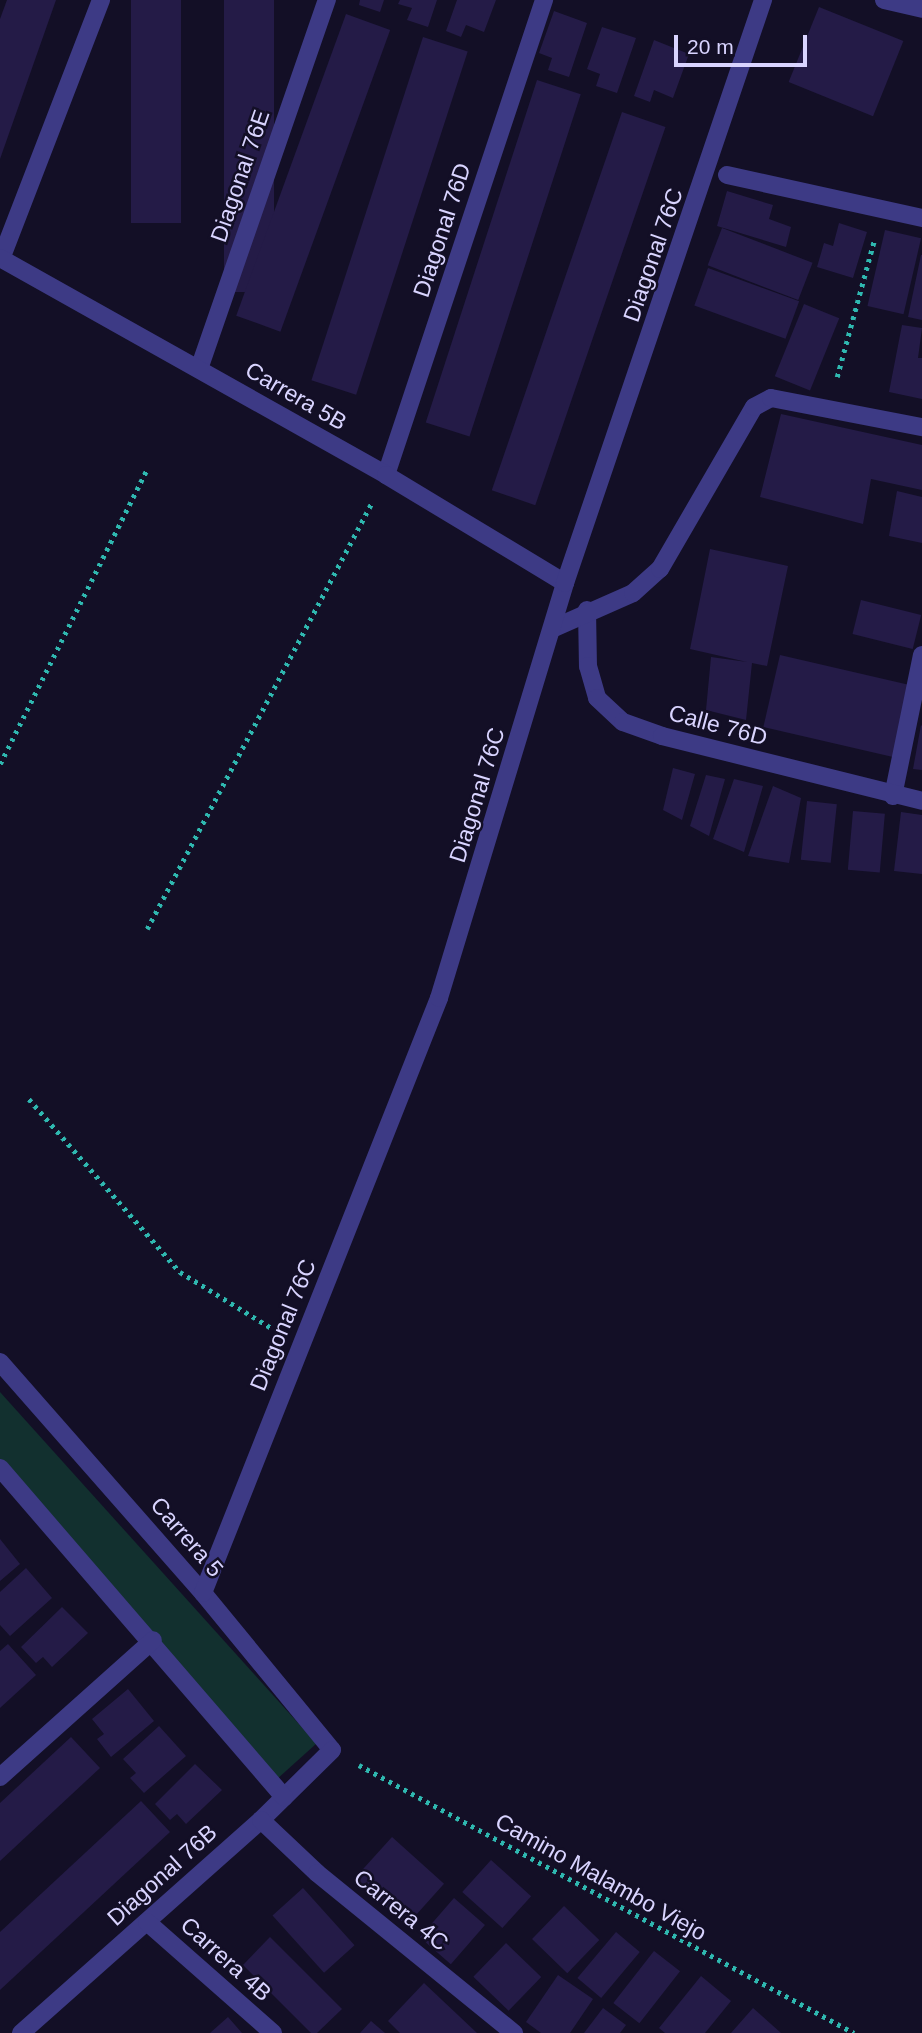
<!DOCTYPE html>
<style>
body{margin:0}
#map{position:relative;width:922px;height:2033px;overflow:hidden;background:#130f26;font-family:Helvetica,sans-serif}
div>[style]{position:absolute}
.green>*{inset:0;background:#12302f;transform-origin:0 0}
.building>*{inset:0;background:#241b47;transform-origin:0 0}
.path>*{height:4.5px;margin-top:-2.25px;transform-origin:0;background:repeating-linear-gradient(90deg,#2fb8b0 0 3.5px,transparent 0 8.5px)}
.service>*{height:18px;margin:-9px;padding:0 9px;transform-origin:9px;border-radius:9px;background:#3d3a85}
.minor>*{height:18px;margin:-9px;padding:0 9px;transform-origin:9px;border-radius:9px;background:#3d3a85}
span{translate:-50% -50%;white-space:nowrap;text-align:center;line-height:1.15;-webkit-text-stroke:5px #130f26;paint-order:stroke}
.street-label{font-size:23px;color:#d9d4ff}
.scale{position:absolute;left:674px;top:35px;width:133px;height:32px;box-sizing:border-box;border:4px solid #d9d4ff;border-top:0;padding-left:9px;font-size:21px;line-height:24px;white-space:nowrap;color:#d9d4ff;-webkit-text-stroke:5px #130f26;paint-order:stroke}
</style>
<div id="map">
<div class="green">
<div style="left:0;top:1392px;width:473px;height:56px;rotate:48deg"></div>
</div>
<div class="building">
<div style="clip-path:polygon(7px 0,56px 0,0 159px,0 19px)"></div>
<div style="left:131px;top:0;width:50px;height:223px"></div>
<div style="left:224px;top:0;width:50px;height:292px"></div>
<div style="clip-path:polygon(360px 0,384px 0,380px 12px,359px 5px)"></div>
<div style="clip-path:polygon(400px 0,437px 0,428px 27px,407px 20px,412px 8px,398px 4px)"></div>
<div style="clip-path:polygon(457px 0,496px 0,484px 32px,466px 25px,461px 37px,446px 31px)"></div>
<div style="left:819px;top:7px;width:91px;height:81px;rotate:22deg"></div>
<div style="clip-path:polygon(554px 11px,587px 23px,569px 77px,548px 70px,552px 58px,539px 53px)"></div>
<div style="left:346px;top:14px;width:47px;height:321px;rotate:20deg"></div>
<div style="clip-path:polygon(602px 27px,636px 38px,617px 93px,596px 86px,600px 74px,587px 69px)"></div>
<div style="left:423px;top:37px;width:47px;height:361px;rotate:18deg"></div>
<div style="clip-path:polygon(654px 40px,689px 54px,673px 98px,654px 90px,650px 102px,634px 96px)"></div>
<div style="left:537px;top:80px;width:46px;height:360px;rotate:18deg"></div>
<div style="left:622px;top:112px;width:46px;height:400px;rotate:19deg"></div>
<div style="clip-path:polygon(727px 191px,773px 205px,769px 219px,791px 227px,786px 247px,717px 226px)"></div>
<div style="clip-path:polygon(839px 223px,867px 232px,853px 278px,817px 267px,824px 243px,833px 246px)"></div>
<div style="left:722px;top:228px;width:97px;height:40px;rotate:21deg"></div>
<div style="left:885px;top:230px;width:37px;height:78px;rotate:13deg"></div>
<div style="clip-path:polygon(921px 255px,922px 255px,922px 320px,908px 317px)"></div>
<div style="left:708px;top:268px;width:97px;height:40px;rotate:20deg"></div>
<div style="left:804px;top:304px;width:38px;height:78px;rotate:22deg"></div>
<div style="clip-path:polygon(902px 325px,922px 328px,918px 358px,922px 358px,922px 399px,889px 392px)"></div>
<div style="clip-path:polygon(781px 414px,922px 445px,922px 490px,871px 479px,863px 524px,760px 497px)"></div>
<div style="clip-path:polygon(897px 491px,922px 497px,922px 543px,889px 536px)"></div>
<div style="clip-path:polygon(710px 549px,788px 566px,767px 666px,752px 663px,746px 720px,706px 710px,711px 657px,747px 662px,690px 649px)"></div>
<div style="left:861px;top:600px;width:62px;height:35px;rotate:14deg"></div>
<div style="left:780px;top:655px;width:133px;height:74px;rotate:13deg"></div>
<div style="clip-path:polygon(921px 725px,922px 726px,922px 770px,913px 769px)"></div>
<div style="clip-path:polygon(673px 768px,695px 774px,682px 820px,663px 810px)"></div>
<div style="clip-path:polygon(706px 775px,725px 779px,709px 836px,690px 826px)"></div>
<div style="clip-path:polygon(734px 779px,763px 786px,744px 852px,713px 839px)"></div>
<div style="clip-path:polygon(773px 786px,801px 798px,789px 863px,748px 856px)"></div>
<div style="left:807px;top:801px;width:30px;height:59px;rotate:6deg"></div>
<div style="left:853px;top:811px;width:32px;height:59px;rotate:5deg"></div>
<div style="clip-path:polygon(901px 812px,922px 815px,922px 874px,894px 871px)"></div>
<div style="clip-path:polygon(0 1539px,20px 1564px,0 1581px)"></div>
<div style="clip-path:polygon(26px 1568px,52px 1598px,10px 1636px,0 1625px,0 1592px)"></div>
<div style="clip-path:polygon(62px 1607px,88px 1633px,52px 1667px,43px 1657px,36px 1663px,21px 1647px)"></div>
<div style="clip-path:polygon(8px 1644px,36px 1675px,0 1708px,0 1651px)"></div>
<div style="clip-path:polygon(128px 1689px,154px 1721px,111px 1757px,97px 1739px,104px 1734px,92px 1719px)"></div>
<div style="clip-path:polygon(159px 1726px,186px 1756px,144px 1793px,130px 1778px,136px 1773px,123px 1759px)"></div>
<div style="clip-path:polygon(71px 1737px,100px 1768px,0 1861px,0 1803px)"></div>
<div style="clip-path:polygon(195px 1764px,222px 1790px,186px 1824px,177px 1814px,170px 1820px,155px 1804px)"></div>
<div style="clip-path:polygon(141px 1801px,170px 1832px,0 1990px,0 1932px)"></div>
<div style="left:392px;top:1837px;width:70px;height:56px;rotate:42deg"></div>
<div style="left:491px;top:1860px;width:54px;height:43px;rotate:42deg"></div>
<div style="left:303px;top:1888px;width:77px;height:41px;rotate:48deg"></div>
<div style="left:454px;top:1898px;width:41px;height:52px;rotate:41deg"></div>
<div style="left:564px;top:1906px;width:49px;height:46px;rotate:44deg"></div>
<div style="left:616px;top:1932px;width:31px;height:60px;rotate:40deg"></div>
<div style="clip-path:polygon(270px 1937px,342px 2009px,317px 2033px,311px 2033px,243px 1965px)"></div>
<div style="left:506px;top:1943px;width:49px;height:47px;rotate:44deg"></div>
<div style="left:654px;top:1951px;width:33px;height:66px;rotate:38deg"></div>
<div style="clip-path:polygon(558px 1975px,593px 1999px,570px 2033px,541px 2033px,526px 2022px)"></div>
<div style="clip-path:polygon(701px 1976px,731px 2001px,705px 2033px,665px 2033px,659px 2028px)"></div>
<div style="clip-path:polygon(424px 1983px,477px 2033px,400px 2033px,388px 2021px)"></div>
<div style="clip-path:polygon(603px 2008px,626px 2025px,620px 2033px,584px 2033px)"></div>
<div style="clip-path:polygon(753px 2008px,781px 2033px,731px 2033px)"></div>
<div style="clip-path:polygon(228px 2017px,242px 2033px,210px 2033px)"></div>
<div style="clip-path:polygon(371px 2021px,385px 2033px,360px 2033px)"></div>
</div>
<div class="path">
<div style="left:837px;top:377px;width:141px;rotate:-74.8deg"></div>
<div style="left:0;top:764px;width:330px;rotate:-63.5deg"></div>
<div style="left:147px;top:929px;width:482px;rotate:-62.2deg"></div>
<div style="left:29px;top:1099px;width:230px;rotate:48.9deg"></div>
<div style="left:180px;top:1272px;width:109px;rotate:31.5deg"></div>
<div style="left:359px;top:1765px;width:563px;rotate:28.43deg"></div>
</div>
<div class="service">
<div style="left:884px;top:0;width:39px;rotate:13deg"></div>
<div style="left:727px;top:175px;width:200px;rotate:12.4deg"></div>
<div style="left:1px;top:259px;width:278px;rotate:-68.9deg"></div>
<div style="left:199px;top:369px;width:391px;rotate:-70.9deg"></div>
<div style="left:386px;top:475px;width:501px;rotate:-71.6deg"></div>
<div style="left:893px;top:796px;width:144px;rotate:-78.4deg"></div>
</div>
<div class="minor">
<div style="left:0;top:258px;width:443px;rotate:29.3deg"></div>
<div style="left:386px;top:475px;width:209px;rotate:31.1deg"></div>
<div style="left:587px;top:610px;width:56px;rotate:89deg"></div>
<div style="left:588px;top:666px;width:33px;rotate:74deg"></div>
<div style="left:597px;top:698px;width:35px;rotate:43deg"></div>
<div style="left:623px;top:722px;width:41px;rotate:19.7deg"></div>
<div style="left:662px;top:736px;width:268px;rotate:14deg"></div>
<div style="left:554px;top:628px;width:86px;rotate:-23.9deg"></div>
<div style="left:633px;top:593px;width:36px;rotate:-42deg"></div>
<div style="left:660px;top:569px;width:187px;rotate:-59.9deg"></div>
<div style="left:754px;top:407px;width:19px;rotate:-28deg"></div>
<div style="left:771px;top:398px;width:154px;rotate:10.9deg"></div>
<div style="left:0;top:1362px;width:308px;rotate:48.7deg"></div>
<div style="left:203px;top:1593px;width:203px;rotate:50.6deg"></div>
<div style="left:332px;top:1750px;width:100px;rotate:135.4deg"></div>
<div style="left:261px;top:1820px;width:321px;rotate:138.4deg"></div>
<div style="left:0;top:1468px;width:435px;rotate:49.2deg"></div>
<div style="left:203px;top:1593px;width:640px;rotate:-68.36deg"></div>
<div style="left:439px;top:998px;width:434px;rotate:-73.1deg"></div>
<div style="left:565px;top:583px;width:616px;rotate:-71.24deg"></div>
<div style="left:0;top:1777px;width:205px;rotate:-41.8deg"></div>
<div style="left:261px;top:1820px;width:77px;rotate:43.4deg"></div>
<div style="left:317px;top:1873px;width:254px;rotate:39.1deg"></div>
<div style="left:147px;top:1922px;width:168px;rotate:41.4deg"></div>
</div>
<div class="street-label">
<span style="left:240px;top:176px;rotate:-71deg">Diagonal 76E</span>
<span style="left:442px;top:230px;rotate:-72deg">Diagonal 76D</span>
<span style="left:653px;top:255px;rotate:-71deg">Diagonal 76C</span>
<span style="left:296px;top:396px;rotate:30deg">Carrera 5B</span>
<span style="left:718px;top:725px;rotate:15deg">Calle 76D</span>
<span style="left:477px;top:795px;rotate:-73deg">Diagonal 76C</span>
<span style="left:283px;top:1325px;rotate:-68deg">Diagonal 76C</span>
<span style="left:187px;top:1537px;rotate:49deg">Carrera 5</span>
<span style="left:162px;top:1875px;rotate:-42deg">Diagonal 76B</span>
<span style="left:601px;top:1877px;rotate:29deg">Camino Malambo Viejo</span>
<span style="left:401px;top:1910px;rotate:39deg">Carrera 4C</span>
<span style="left:226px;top:1959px;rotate:42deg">Carrera 4B</span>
</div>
<div class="scale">20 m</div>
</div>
